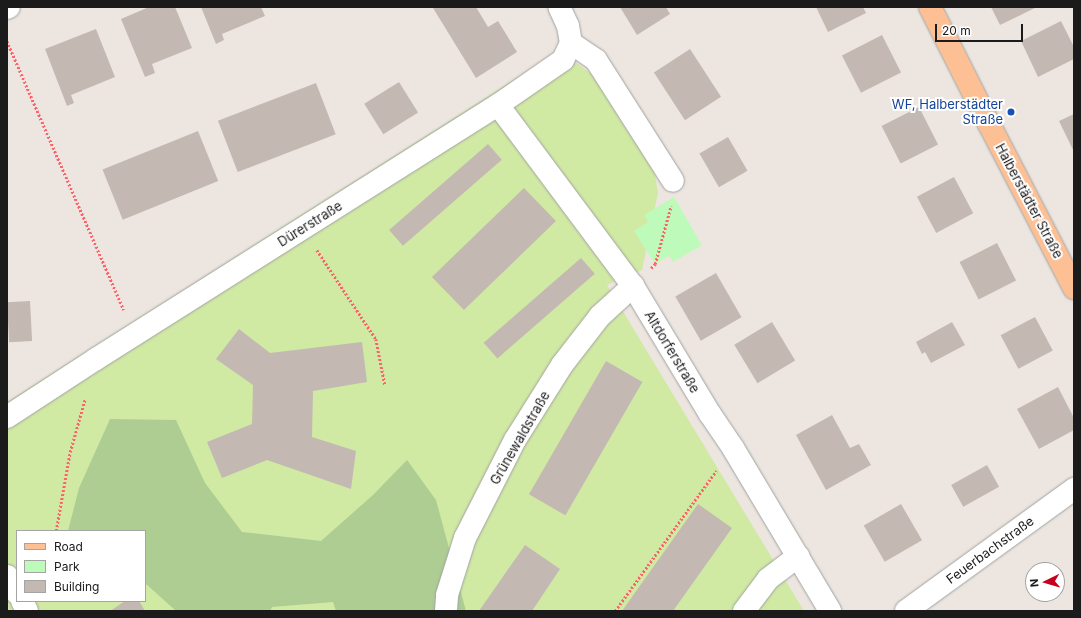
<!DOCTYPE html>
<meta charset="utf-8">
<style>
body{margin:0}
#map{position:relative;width:1081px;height:618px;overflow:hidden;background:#ede6e0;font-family:Inter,sans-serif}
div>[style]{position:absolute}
.grass>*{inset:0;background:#d0e9a3}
.forest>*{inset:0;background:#adcd93}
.park>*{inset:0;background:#befaba}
.building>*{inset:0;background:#c4b8b3;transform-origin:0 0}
.path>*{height:2.5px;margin-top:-1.25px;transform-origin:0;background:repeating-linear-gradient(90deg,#fc6269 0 2px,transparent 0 4px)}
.roads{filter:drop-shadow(0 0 1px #a2a2a2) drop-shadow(0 0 1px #a2a2a2)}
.minor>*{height:22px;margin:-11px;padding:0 11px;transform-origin:11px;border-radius:11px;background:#fff}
.major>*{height:22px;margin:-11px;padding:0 11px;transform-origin:11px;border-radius:11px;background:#fdc094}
.dots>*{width:11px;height:11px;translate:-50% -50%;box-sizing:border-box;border:2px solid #fff;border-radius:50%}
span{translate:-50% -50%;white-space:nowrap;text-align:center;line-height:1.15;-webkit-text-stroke:4px #fff;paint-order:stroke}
.transit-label{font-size:13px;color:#164399}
.right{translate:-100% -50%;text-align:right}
.street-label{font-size:13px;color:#1b1b1b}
.frame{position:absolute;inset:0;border:8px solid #1b1b1b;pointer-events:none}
.legend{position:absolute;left:16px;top:530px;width:130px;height:72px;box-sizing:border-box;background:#fff;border:1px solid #a4a4a4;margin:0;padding:5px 7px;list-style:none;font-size:12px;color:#1b1b1b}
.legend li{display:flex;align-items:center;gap:8px;height:20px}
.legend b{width:20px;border:1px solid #a4a4a4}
.north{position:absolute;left:1025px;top:562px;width:40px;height:40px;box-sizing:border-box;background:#fff;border:1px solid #a4a4a4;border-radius:50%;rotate:265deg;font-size:11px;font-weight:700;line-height:16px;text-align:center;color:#1b1b1b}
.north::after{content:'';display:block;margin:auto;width:14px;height:18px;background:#c6001e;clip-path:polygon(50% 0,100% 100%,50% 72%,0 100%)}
.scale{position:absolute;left:935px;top:24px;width:88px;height:18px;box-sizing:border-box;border:2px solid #1b1b1b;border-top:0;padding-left:5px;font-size:12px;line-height:14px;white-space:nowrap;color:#1b1b1b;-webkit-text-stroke:3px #fff;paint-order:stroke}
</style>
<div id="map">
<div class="grass">
<div style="clip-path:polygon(evenodd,559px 51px,599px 79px,653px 163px,658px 193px,642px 270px,607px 285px,804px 611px,7px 611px,7px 402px,559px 51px,17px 531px,145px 531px,145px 601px,17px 601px,17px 531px)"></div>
</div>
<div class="forest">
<div style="clip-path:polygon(110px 419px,176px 420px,205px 483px,242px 532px,321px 541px,373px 495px,407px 460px,436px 500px,466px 611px,336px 611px,333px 602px,272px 607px,270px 611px,176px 611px,145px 583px,145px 531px,68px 531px,79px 488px)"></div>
</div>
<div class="park">
<div style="clip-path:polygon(674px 197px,702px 245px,673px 262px,669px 256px,655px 264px,634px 231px,648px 222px,644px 215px)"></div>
</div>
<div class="building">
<div style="clip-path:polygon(149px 7px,175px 7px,192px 48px,152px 64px,155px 73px,145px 77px,121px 19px)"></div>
<div style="clip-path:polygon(201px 7px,261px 7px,265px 16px,222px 34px,224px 40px,216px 44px)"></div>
<div style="clip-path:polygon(435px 7px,476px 7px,488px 27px,498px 21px,517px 52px,476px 78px,433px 8px)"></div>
<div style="clip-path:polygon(620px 7px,666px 7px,670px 14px,637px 35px)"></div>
<div style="clip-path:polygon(816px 7px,863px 7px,866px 13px,828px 32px)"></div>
<div style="clip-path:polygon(991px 7px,1037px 7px,1000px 25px)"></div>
<div style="clip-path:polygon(1061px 21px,1074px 47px,1074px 59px,1038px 77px,1021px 41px)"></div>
<div style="clip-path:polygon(96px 29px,115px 77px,71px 95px,74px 103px,67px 106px,45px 49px)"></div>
<div style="left:882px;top:35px;width:42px;height:45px;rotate:63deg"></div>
<div style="left:690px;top:49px;width:57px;height:43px;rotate:57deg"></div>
<div style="left:399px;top:82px;width:36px;height:41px;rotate:58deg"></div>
<div style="left:316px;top:83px;width:55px;height:105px;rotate:69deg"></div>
<div style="left:919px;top:107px;width:42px;height:42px;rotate:63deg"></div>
<div style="clip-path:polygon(1074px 114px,1074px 152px,1059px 121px)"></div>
<div style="left:198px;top:131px;width:54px;height:103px;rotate:68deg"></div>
<div style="left:728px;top:137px;width:39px;height:33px;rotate:60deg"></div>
<div style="left:488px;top:144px;width:21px;height:131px;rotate:49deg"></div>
<div style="left:954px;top:177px;width:41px;height:42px;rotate:62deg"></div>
<div style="left:524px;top:188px;width:46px;height:128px;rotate:46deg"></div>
<div style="left:997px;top:243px;width:42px;height:42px;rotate:63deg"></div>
<div style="left:581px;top:258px;width:21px;height:129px;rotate:49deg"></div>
<div style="left:716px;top:273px;width:51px;height:47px;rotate:60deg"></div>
<div style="left:30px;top:301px;width:40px;height:23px;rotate:87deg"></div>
<div style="left:1035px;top:317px;width:38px;height:39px;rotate:62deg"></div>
<div style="left:772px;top:322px;width:45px;height:44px;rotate:59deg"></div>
<div style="clip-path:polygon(952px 322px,965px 345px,931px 363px,925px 352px,922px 354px,916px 342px)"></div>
<div style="clip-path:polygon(239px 329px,270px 353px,362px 342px,367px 382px,313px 391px,312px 437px,356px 451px,351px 489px,267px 460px,222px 478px,207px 442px,252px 424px,253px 385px,216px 359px)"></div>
<div style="left:606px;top:361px;width:42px;height:154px;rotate:30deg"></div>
<div style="clip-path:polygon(1058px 387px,1074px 418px,1074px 430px,1039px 449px,1017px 409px)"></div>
<div style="clip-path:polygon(832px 415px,850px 448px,859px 444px,871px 465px,826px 490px,796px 435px)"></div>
<div style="left:987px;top:465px;width:25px;height:41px;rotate:61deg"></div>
<div style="clip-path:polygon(698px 504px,732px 528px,673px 611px,622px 611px)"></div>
<div style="left:901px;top:504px;width:42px;height:43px;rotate:60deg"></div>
<div style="clip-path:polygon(525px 545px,560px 569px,532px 611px,479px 611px)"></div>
<div style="clip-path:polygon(125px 601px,139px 601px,145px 611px,110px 611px)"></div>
</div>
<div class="path">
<div style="left:7px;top:41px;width:293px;rotate:66.5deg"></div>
<div style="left:317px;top:250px;width:107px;rotate:56.5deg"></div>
<div style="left:376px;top:339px;width:47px;rotate:78.9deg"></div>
<div style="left:651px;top:268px;width:6px;rotate:-45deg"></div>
<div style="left:655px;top:264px;width:60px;rotate:-74.6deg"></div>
<div style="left:56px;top:531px;width:80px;rotate:-80deg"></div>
<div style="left:70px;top:452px;width:55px;rotate:-74.2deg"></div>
<div style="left:615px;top:611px;width:173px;rotate:-54.2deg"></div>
</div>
<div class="roads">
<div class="minor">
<div style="left:7px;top:8px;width:2px;rotate:-27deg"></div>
<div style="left:571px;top:43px;width:30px;rotate:34deg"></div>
<div style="left:596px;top:60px;width:143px;rotate:57.5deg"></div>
<div style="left:498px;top:105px;width:226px;rotate:53.3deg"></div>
<div style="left:633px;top:286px;width:149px;rotate:59deg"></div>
<div style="left:710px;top:414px;width:41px;rotate:55.9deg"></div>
<div style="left:733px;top:448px;width:190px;rotate:59.2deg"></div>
<div style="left:7px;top:417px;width:106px;rotate:-33.1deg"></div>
<div style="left:96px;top:359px;width:476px;rotate:-32.3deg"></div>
<div style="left:498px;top:105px;width:79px;rotate:-34.7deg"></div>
<div style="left:563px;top:60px;width:19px;rotate:-65deg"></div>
<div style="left:571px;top:43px;width:17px;rotate:-100deg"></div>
<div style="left:568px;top:26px;width:21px;rotate:-115deg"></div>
<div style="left:7px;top:576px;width:20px;rotate:60deg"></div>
<div style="left:22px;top:601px;width:11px;rotate:63deg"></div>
<div style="left:446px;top:611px;width:16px;rotate:-86deg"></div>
<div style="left:447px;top:595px;width:60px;rotate:-72.5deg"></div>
<div style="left:465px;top:538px;width:110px;rotate:-63deg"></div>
<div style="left:515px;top:440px;width:89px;rotate:-57.9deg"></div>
<div style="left:562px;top:365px;width:62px;rotate:-52.2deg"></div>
<div style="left:600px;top:316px;width:45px;rotate:-42.3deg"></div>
<div style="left:744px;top:611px;width:40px;rotate:-53deg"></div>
<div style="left:768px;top:579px;width:38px;rotate:-37deg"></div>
<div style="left:906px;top:611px;width:208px;rotate:-36deg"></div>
</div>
<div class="major">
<div style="left:930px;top:7px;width:131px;rotate:63.2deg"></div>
<div style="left:989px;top:124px;width:185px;rotate:62.6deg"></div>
</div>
</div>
<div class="dots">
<div style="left:1011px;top:112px;background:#1a4fb4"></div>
</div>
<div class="transit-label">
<span class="right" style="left:1003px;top:112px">WF, Halberstädter<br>Straße</span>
</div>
<div class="street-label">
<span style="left:1029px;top:201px;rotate:62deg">Halberstädter Straße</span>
<span style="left:310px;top:224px;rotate:-32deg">Dürerstraße</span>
<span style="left:672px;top:352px;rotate:59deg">Altdorferstraße</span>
<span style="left:520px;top:438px;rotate:-60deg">Grünewaldstraße</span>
<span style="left:990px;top:550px;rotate:-36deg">Feuerbachstraße</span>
</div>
<div class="frame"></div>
<ul class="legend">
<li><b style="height:5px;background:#fdc094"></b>Road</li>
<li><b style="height:11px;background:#befaba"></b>Park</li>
<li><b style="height:11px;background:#c4b8b3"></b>Building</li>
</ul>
<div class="north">N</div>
<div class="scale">20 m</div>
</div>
